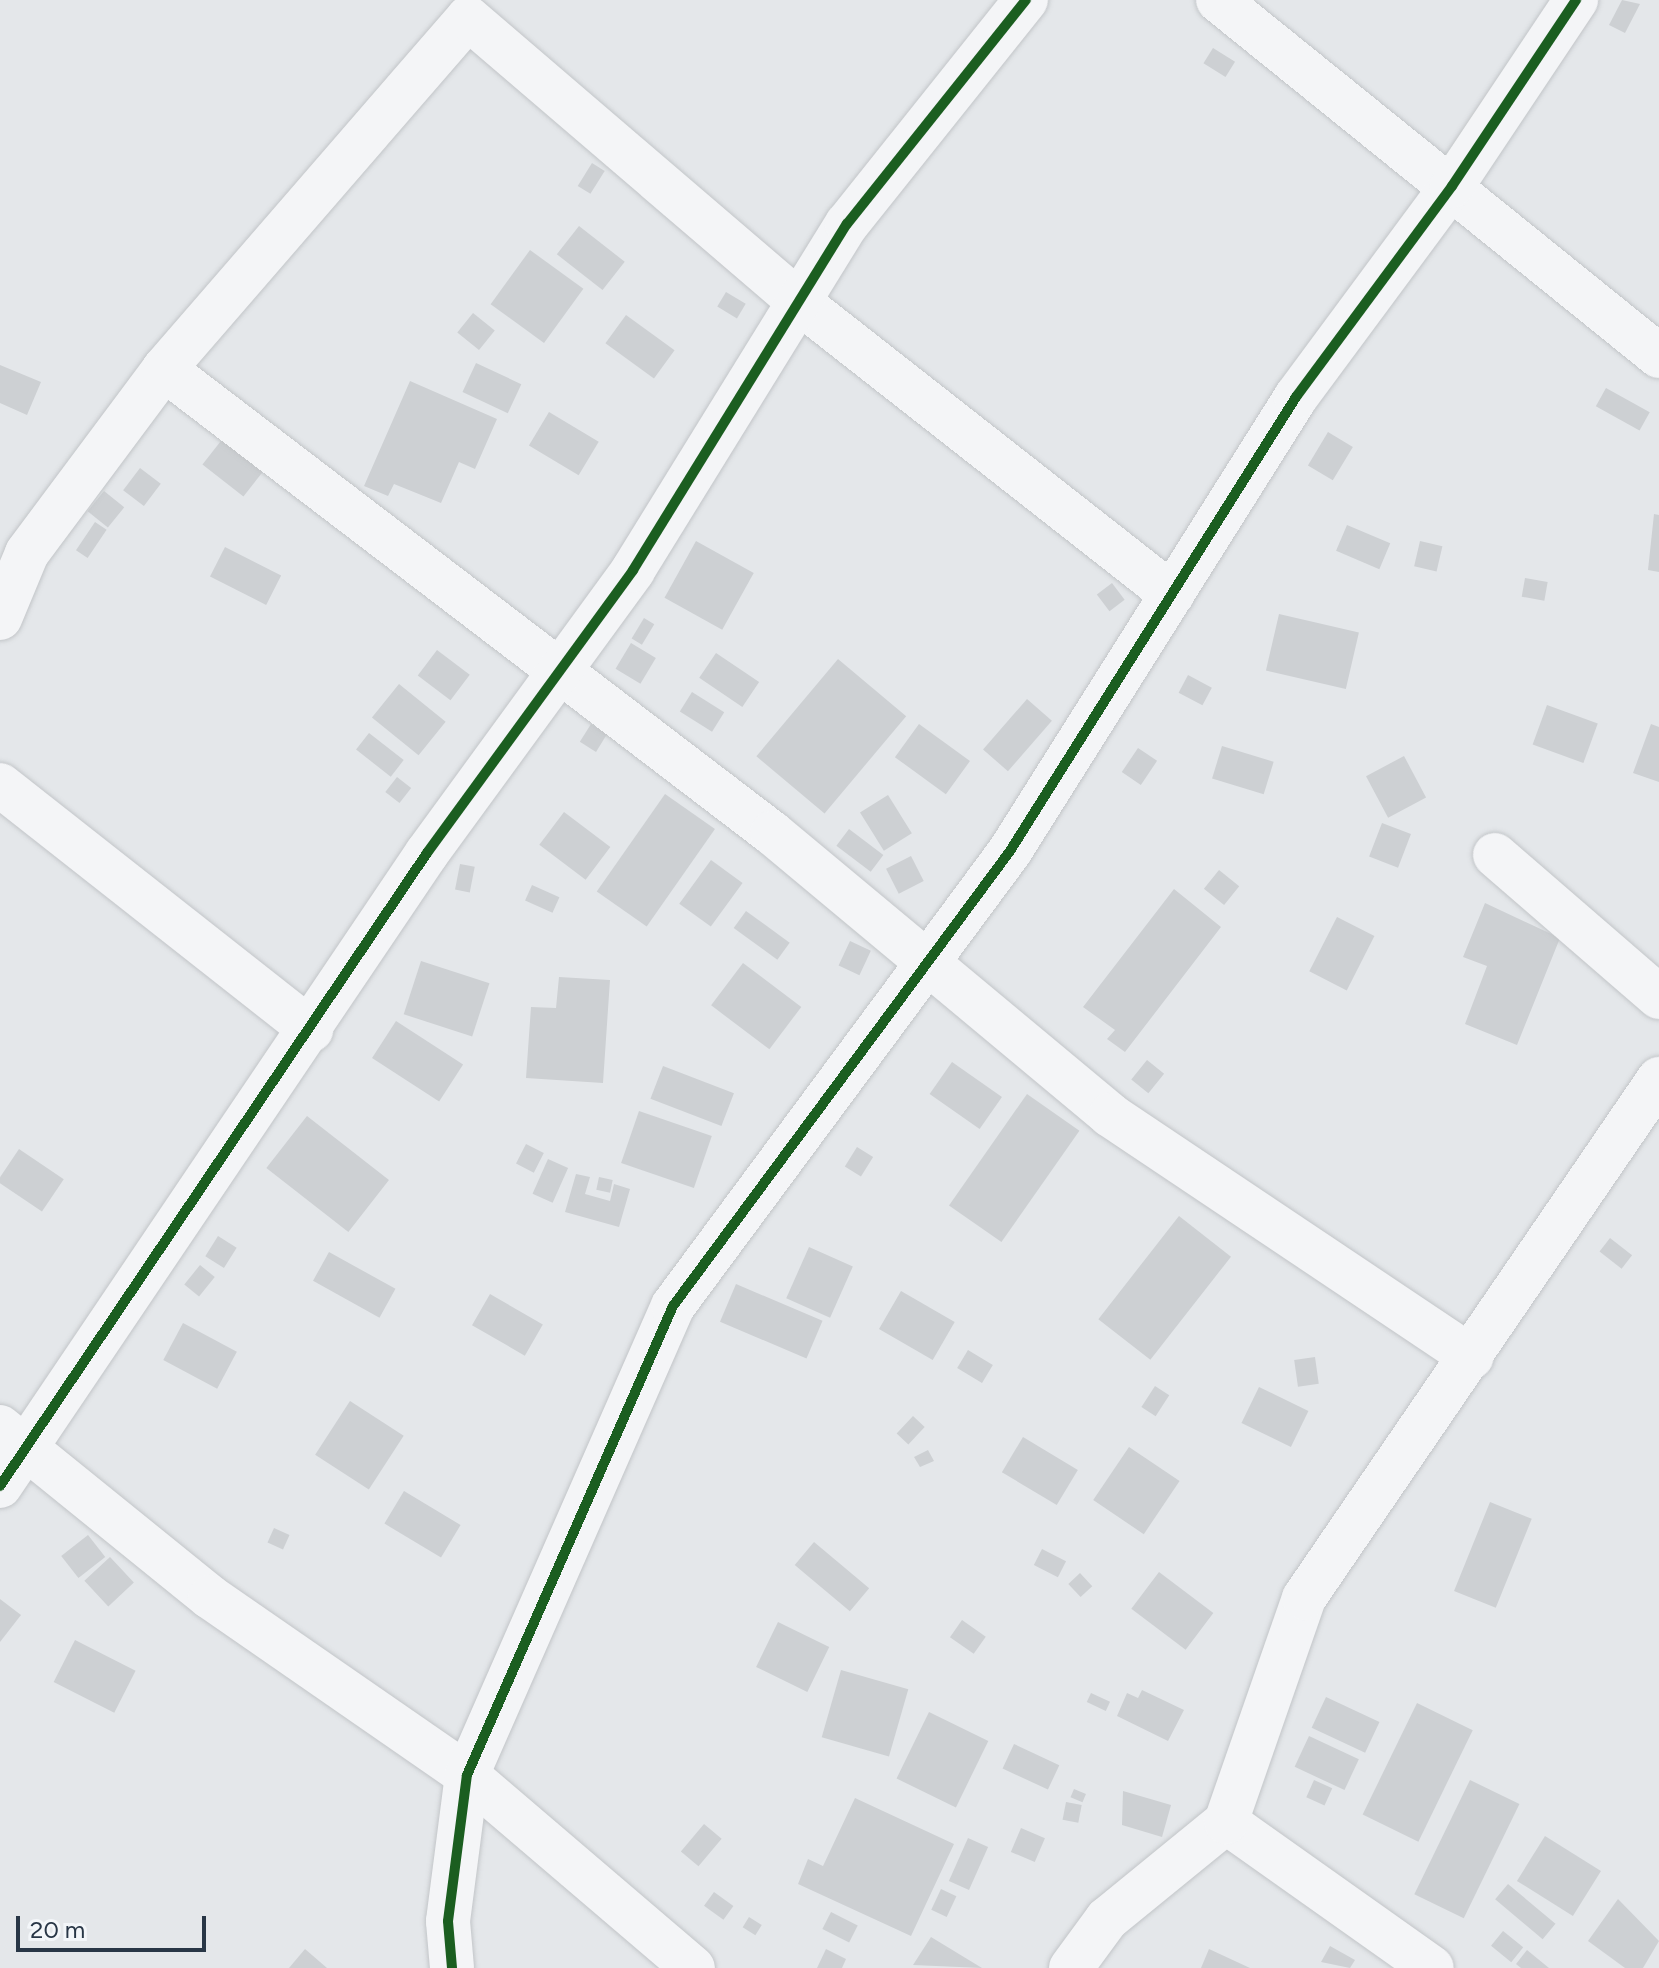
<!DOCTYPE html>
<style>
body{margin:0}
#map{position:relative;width:1659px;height:1968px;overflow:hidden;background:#e4e7ea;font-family:Figtree,sans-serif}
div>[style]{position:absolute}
.building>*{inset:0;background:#cdd0d3;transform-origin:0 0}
.roads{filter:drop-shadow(0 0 2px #c2c5c8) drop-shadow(0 0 2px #c2c5c8)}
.minor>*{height:44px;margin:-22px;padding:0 22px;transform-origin:22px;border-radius:22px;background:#f4f5f7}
.cycleway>*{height:10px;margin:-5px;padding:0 5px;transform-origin:5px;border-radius:5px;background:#1b5e20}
span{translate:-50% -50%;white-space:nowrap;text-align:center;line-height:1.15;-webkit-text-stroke:6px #f3f6f9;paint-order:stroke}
.scale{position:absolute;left:16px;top:1916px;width:190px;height:36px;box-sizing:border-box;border:4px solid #283646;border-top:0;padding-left:10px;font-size:24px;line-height:28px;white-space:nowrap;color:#283646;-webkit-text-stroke:6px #f3f6f9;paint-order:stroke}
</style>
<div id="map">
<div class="building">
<div style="clip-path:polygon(1622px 0,1640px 4px,1625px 33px,1609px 25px)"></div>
<div style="left:1213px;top:48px;width:26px;height:18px;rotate:32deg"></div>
<div style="left:592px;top:163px;width:15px;height:27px;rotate:32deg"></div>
<div style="left:579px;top:226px;width:58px;height:36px;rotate:38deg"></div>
<div style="left:530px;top:250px;width:66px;height:67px;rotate:36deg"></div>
<div style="left:726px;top:292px;width:23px;height:17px;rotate:31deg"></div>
<div style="left:473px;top:313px;width:28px;height:25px;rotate:39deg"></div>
<div style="left:626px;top:315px;width:60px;height:35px;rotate:36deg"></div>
<div style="left:476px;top:363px;width:50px;height:32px;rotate:25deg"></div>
<div style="clip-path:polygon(0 365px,41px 382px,27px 415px,0 403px)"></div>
<div style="clip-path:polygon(410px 381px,497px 419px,475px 469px,459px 462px,441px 503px,394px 484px,388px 496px,364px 486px)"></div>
<div style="left:1606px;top:388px;width:50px;height:21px;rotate:29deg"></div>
<div style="left:549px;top:412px;width:58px;height:39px;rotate:31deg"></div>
<div style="left:1328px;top:432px;width:29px;height:39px;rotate:31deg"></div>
<div style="left:224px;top:437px;width:52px;height:35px;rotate:38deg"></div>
<div style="left:140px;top:468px;width:26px;height:28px;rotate:37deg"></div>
<div style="left:104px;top:491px;width:26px;height:26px;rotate:39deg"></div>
<div style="clip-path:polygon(1654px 514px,1659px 515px,1659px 572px,1648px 570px)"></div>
<div style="left:95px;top:522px;width:14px;height:34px;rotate:34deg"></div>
<div style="left:1347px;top:525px;width:47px;height:28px;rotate:23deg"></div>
<div style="left:696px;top:541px;width:66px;height:65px;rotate:29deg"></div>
<div style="left:1420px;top:541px;width:23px;height:26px;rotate:13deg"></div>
<div style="left:225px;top:547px;width:63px;height:33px;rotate:27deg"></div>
<div style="left:1525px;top:578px;width:23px;height:19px;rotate:10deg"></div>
<div style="left:1112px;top:583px;width:21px;height:19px;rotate:53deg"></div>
<div style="left:1279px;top:614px;width:82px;height:58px;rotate:13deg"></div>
<div style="left:644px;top:618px;width:12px;height:24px;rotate:31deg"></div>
<div style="left:631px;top:643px;width:29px;height:30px;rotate:31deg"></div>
<div style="left:437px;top:650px;width:41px;height:32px;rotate:37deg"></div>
<div style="left:716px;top:653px;width:52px;height:30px;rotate:34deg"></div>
<div style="left:838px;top:659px;width:89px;height:127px;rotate:40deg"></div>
<div style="left:1188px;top:675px;width:27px;height:20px;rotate:28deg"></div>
<div style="left:399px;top:684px;width:60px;height:43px;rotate:39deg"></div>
<div style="left:692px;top:692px;width:38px;height:23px;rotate:32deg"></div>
<div style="left:1027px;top:699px;width:33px;height:67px;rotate:41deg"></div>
<div style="left:1547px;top:705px;width:54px;height:42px;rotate:20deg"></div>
<div style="left:591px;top:724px;width:19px;height:21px;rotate:32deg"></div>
<div style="left:919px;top:724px;width:63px;height:41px;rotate:36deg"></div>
<div style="clip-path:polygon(1651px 724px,1659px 727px,1659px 782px,1633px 773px)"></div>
<div style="left:369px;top:733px;width:44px;height:21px;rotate:38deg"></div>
<div style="left:1222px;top:746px;width:54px;height:34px;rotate:17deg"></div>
<div style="left:1138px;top:748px;width:23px;height:29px;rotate:34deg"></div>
<div style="left:1404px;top:756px;width:47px;height:43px;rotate:62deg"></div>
<div style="left:397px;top:777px;width:18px;height:19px;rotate:38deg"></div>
<div style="left:665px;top:794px;width:61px;height:119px;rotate:35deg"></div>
<div style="left:888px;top:795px;width:45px;height:33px;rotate:58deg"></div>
<div style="left:564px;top:812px;width:58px;height:41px;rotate:37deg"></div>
<div style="left:1382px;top:823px;width:31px;height:36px;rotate:21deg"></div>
<div style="left:849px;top:829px;width:43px;height:21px;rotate:37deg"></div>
<div style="left:911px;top:856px;width:28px;height:28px;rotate:63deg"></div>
<div style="left:711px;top:860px;width:39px;height:54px;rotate:36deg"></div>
<div style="left:460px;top:864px;width:15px;height:26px;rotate:11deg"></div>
<div style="left:1219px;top:870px;width:26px;height:24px;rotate:39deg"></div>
<div style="left:532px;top:885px;width:30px;height:17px;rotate:24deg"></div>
<div style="clip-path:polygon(1174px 889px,1221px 927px,1125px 1052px,1107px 1039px,1115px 1030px,1083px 1007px)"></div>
<div style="clip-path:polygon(1485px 903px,1560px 938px,1517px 1045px,1465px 1024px,1487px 966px,1463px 957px)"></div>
<div style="left:746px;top:911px;width:54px;height:21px;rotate:36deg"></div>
<div style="left:1337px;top:917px;width:42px;height:61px;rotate:27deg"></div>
<div style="left:850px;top:941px;width:23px;height:27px;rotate:25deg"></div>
<div style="left:421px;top:961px;width:72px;height:56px;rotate:18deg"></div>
<div style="left:743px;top:963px;width:73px;height:53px;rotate:37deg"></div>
<div style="clip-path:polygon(559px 977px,610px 980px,603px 1083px,526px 1078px,531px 1007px,556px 1008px)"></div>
<div style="left:396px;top:1021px;width:80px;height:44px;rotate:33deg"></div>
<div style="left:1147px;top:1060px;width:22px;height:25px;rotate:39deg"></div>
<div style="left:952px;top:1062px;width:61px;height:39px;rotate:35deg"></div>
<div style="left:663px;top:1066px;width:76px;height:35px;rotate:21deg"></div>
<div style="left:1027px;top:1094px;width:64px;height:136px;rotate:35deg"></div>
<div style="left:639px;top:1111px;width:77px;height:55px;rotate:19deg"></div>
<div style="left:307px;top:1116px;width:104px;height:66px;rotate:38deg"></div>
<div style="left:526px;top:1144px;width:20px;height:22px;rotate:27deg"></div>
<div style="left:857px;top:1147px;width:19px;height:23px;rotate:32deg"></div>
<div style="left:19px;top:1149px;width:54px;height:39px;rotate:34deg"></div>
<div style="left:548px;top:1159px;width:22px;height:38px;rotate:24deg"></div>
<div style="clip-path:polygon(576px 1174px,590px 1177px,585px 1194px,610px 1201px,614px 1184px,630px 1189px,619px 1227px,565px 1212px)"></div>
<div style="left:599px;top:1177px;width:14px;height:13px;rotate:12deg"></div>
<div style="left:1179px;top:1216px;width:66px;height:131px;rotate:38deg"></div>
<div style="left:218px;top:1236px;width:22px;height:24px;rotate:32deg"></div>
<div style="left:1610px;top:1238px;width:28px;height:17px;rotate:38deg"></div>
<div style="left:809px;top:1247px;width:48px;height:56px;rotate:24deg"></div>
<div style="left:329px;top:1252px;width:76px;height:33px;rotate:29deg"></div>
<div style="left:200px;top:1265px;width:19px;height:25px;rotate:39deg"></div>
<div style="left:736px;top:1284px;width:94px;height:41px;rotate:23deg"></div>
<div style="left:901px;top:1291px;width:62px;height:44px;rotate:30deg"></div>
<div style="left:490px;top:1294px;width:61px;height:36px;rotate:30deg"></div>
<div style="left:183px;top:1323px;width:61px;height:42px;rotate:28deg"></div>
<div style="left:968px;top:1350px;width:29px;height:21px;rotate:31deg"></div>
<div style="left:1315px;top:1357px;width:27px;height:21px;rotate:82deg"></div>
<div style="left:1155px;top:1386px;width:17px;height:25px;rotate:33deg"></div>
<div style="left:1259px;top:1387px;width:55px;height:40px;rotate:26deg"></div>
<div style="left:350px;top:1401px;width:64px;height:64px;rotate:33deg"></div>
<div style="left:913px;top:1416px;width:16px;height:24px;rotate:43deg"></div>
<div style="left:1023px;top:1437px;width:64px;height:41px;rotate:31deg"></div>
<div style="left:1129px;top:1447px;width:61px;height:64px;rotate:34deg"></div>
<div style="clip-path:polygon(928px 1450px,934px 1461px,920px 1467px,914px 1457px)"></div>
<div style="left:404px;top:1491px;width:66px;height:38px;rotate:31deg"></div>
<div style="left:1490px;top:1502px;width:45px;height:96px;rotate:22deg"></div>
<div style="left:274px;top:1528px;width:17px;height:16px;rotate:24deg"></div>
<div style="left:88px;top:1535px;width:28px;height:34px;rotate:52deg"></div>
<div style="left:814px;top:1542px;width:72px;height:30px;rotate:40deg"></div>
<div style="left:1042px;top:1549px;width:27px;height:18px;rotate:27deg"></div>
<div style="left:110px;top:1557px;width:35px;height:35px;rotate:47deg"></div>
<div style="left:1159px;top:1572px;width:68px;height:46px;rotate:37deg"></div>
<div style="left:1080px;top:1573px;width:18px;height:16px;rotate:47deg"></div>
<div style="clip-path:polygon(0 1599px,21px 1615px,0 1642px)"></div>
<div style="left:962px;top:1620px;width:29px;height:21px;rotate:35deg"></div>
<div style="left:778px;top:1622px;width:57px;height:50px;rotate:26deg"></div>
<div style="left:75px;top:1640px;width:68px;height:47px;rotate:27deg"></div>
<div style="left:841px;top:1670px;width:70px;height:70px;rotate:16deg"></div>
<div style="clip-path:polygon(1142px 1690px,1184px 1710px,1168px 1741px,1117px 1716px,1127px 1693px,1138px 1698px)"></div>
<div style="left:1091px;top:1693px;width:21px;height:10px;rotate:25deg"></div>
<div style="left:1326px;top:1697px;width:59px;height:34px;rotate:25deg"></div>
<div style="left:1417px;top:1703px;width:62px;height:124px;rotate:26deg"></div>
<div style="left:929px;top:1712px;width:66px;height:74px;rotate:26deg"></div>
<div style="left:1309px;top:1736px;width:55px;height:34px;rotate:25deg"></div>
<div style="left:1014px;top:1744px;width:50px;height:27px;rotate:25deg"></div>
<div style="left:1314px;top:1780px;width:20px;height:19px;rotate:24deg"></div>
<div style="left:1470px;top:1780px;width:55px;height:127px;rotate:26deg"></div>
<div style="left:1074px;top:1789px;width:13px;height:9px;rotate:23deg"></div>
<div style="clip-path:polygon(1123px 1791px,1171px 1805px,1162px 1837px,1122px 1825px)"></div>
<div style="clip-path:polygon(855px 1798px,954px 1844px,911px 1936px,798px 1884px,808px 1859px,823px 1866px)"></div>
<div style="left:1066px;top:1802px;width:16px;height:18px;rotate:11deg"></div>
<div style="left:704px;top:1824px;width:23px;height:36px;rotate:40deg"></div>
<div style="left:1021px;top:1828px;width:26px;height:26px;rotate:23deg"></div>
<div style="left:1545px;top:1836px;width:66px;height:53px;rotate:32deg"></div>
<div style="left:968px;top:1838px;width:22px;height:47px;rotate:24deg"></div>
<div style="left:1508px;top:1884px;width:62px;height:20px;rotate:40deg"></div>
<div style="left:941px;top:1889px;width:17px;height:23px;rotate:25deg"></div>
<div style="left:714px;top:1892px;width:24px;height:17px;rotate:36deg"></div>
<div style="clip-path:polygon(1618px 1899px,1659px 1941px,1643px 1968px,1625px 1968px,1588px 1941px)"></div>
<div style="left:831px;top:1912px;width:30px;height:19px;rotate:27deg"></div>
<div style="left:749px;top:1917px;width:15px;height:12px;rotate:32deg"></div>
<div style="left:1503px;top:1931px;width:26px;height:19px;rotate:39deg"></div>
<div style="clip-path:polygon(931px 1937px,982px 1968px,913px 1965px)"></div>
<div style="clip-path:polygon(1330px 1946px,1355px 1960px,1350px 1968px,1321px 1962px)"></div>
<div style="clip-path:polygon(305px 1949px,327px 1968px,289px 1968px)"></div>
<div style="clip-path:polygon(826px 1949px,846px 1959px,842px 1968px,817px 1968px)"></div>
<div style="clip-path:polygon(1209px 1949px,1250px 1968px,1201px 1968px)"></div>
<div style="clip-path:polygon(1527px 1950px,1549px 1968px,1521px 1968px,1516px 1964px)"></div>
</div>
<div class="roads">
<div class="minor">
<div style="left:1218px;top:0;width:567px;rotate:38.91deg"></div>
<div style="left:164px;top:369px;width:765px;rotate:37.35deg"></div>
<div style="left:772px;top:833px;width:440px;rotate:39.8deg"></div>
<div style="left:1110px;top:1115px;width:435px;rotate:33.8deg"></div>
<div style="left:0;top:618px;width:70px;rotate:-67.4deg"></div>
<div style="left:27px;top:553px;width:229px;rotate:-53.3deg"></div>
<div style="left:164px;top:369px;width:464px;rotate:-49.1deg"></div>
<div style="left:468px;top:18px;width:436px;rotate:40.6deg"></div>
<div style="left:799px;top:302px;width:474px;rotate:38.1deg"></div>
<div style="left:0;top:785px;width:396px;rotate:38.2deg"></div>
<div style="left:1495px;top:855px;width:217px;rotate:40.9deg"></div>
<div style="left:0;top:1427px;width:270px;rotate:39deg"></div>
<div style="left:210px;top:1597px;width:313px;rotate:34.7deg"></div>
<div style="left:467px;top:1775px;width:297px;rotate:40.5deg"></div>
<div style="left:0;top:1486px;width:764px;rotate:-56deg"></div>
<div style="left:427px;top:853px;width:350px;rotate:-53.9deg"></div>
<div style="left:633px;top:570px;width:407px;rotate:-58.3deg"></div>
<div style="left:847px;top:224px;width:287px;rotate:-51.4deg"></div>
<div style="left:1226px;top:1822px;width:252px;rotate:35.3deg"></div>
<div style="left:452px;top:1968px;width:47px;rotate:-94.9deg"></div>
<div style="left:448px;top:1921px;width:147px;rotate:-82.6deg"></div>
<div style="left:467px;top:1775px;width:512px;rotate:-66.29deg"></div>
<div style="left:673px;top:1306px;width:566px;rotate:-53.47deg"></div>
<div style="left:1010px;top:851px;width:537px;rotate:-57.79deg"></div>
<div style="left:1296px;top:397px;width:262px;rotate:-53.5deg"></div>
<div style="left:1452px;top:186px;width:224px;rotate:-56.3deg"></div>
<div style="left:1071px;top:1968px;width:61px;rotate:-53.7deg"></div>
<div style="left:1107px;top:1919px;width:154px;rotate:-39.2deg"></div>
<div style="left:1226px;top:1822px;width:237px;rotate:-70.8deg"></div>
<div style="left:1304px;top:1598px;width:629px;rotate:-55.63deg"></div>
</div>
</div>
<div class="cycleway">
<div style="left:0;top:1486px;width:764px;rotate:-56deg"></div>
<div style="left:427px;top:853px;width:350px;rotate:-53.9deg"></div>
<div style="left:633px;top:570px;width:407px;rotate:-58.3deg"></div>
<div style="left:847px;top:224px;width:287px;rotate:-51.4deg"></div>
<div style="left:452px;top:1968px;width:47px;rotate:-94.9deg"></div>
<div style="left:448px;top:1921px;width:147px;rotate:-82.6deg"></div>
<div style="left:467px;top:1775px;width:512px;rotate:-66.29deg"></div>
<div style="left:673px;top:1306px;width:566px;rotate:-53.47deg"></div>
<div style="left:1010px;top:851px;width:537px;rotate:-57.79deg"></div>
<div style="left:1296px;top:397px;width:262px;rotate:-53.5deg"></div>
<div style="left:1452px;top:186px;width:224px;rotate:-56.3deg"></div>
</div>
<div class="scale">20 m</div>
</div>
